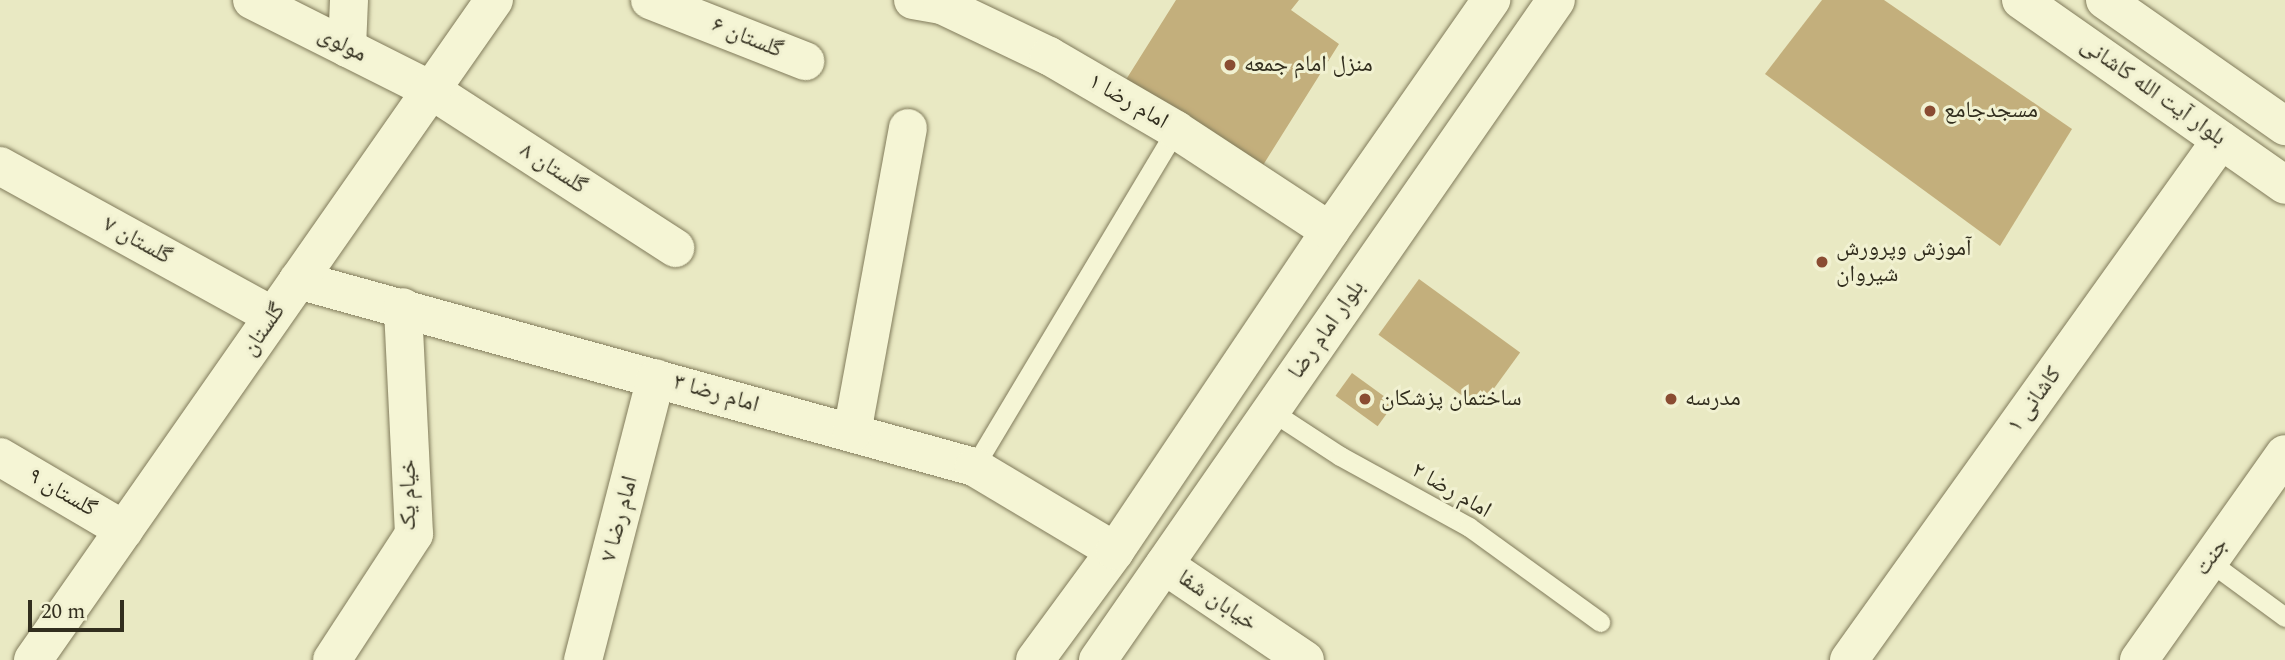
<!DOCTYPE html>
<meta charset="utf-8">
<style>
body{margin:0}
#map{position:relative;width:2285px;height:660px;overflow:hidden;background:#e9e9c3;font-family:Spectral,"Noto Naskh Arabic",serif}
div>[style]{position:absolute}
.building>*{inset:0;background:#c3af7c;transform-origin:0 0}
.roads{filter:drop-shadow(0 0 2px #817b5b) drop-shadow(0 0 2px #817b5b)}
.service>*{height:19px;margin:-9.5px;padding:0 9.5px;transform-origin:9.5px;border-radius:9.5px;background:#f5f5d5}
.minor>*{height:38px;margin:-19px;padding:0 19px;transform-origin:19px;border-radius:19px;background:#f5f5d5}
.tertiary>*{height:38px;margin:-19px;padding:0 19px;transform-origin:19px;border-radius:19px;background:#f5f5d5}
.secondary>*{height:38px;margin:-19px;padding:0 19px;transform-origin:19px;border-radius:19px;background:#f5f5d5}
.dots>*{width:19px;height:19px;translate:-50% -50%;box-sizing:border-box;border:4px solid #f1f1d1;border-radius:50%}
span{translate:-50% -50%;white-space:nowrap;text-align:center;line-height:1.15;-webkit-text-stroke:6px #f1f1d1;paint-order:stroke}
.street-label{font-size:23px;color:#322e1e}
.poi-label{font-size:23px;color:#322e1e}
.left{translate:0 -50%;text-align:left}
.scale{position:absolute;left:28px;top:600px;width:96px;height:32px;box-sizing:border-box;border:4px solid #322e1e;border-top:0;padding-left:9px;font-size:21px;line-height:24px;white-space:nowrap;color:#322e1e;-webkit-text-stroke:5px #f1f1d1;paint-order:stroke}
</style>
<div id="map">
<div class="building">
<div style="clip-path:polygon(1176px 0,1299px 0,1291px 10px,1339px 44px,1260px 170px,1122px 86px)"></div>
<div style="clip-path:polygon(1822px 0,1884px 0,2072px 129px,2000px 246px,1765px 74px)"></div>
<div style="left:1419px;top:279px;width:125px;height:69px;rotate:36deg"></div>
<div style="left:1352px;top:373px;width:52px;height:28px;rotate:36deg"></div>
</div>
<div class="roads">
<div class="service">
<div style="left:1271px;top:411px;width:82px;rotate:33.1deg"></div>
<div style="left:1340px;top:456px;width:147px;rotate:28.8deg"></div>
<div style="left:1469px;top:527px;width:162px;rotate:35.9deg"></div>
<div style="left:974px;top:467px;width:393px;rotate:-59.1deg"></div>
<div style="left:2210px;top:562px;width:93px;rotate:36.3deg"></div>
</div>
<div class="minor">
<div style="left:252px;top:0;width:200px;rotate:26.7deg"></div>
<div style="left:431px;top:90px;width:291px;rotate:32.9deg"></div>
<div style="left:650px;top:0;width:167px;rotate:21.5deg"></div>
<div style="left:913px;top:0;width:29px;rotate:10deg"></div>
<div style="left:942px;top:5px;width:119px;rotate:25.5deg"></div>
<div style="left:1049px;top:56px;width:147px;rotate:30.2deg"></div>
<div style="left:1176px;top:130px;width:184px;rotate:33.3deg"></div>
<div style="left:347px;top:48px;width:48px;rotate:-87.6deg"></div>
<div style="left:0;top:166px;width:311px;rotate:28.8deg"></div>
<div style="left:298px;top:280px;width:701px;rotate:15.46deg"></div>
<div style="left:974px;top:467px;width:164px;rotate:30.8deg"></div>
<div style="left:852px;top:433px;width:310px;rotate:-79.6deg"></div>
<div style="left:0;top:457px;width:144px;rotate:30.5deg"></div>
<div style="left:1164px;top:565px;width:170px;rotate:34deg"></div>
<div style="left:332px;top:660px;width:150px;rotate:-56.9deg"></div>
<div style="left:414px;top:534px;width:227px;rotate:-92.8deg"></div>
<div style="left:583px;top:660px;width:291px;rotate:-75.5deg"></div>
<div style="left:1849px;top:660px;width:639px;rotate:-54.42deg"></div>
</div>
<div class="tertiary">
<div style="left:2021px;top:0;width:322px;rotate:35deg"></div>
<div style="left:2105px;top:0;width:220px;rotate:35deg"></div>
<div style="left:33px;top:660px;width:805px;rotate:-55.07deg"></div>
<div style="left:2139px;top:660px;width:252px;rotate:-54.7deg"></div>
</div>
<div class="secondary">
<div style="left:1035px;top:660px;width:135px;rotate:-53.7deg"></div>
<div style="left:1115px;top:551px;width:386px;rotate:-56.1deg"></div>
<div style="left:1330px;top:231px;width:282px;rotate:-55.1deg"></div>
<div style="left:1098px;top:660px;width:803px;rotate:-55.24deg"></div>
</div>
</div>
<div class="dots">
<div style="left:1230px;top:65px;background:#8a4c32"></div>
<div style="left:1930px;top:111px;background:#8a4c32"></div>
<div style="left:1822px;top:262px;background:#8a4c32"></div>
<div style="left:1365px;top:399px;background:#8a4c32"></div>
<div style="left:1671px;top:399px;background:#8a4c32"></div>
</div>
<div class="street-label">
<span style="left:747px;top:38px;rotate:22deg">گلستان ۶</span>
<span style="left:342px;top:45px;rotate:27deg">مولوی</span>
<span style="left:2153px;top:92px;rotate:35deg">بلوار آیت الله کاشانی</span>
<span style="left:1128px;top:102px;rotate:30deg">امام رضا ۱</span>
<span style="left:553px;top:169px;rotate:33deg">گلستان ۸</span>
<span style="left:137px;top:241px;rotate:29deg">گلستان ۷</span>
<span style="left:264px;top:330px;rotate:-55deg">گلستان</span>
<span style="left:1327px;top:330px;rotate:-55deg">بلوار امام رضا</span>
<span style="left:716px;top:394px;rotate:16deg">امام رضا ۳</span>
<span style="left:2035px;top:400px;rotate:-54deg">کاشانی ۱</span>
<span style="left:1451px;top:491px;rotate:30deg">امام رضا ۲</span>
<span style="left:62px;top:493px;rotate:30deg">گلستان ۹</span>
<span style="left:409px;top:495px;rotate:-90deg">خیام یک</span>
<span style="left:620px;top:519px;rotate:-75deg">امام رضا ۷</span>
<span style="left:2212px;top:557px;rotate:-55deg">جنت</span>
<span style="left:1217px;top:601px;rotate:34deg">خیابان شفا</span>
</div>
<div class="poi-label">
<span class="left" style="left:1244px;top:65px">منزل امام جمعه</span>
<span class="left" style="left:1944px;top:111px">مسجدجامع</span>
<span class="left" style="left:1836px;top:262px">آموزش وپرورش<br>شیروان</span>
<span class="left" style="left:1381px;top:399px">ساختمان پزشکان</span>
<span class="left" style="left:1685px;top:399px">مدرسه</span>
</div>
<div class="scale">20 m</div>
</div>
